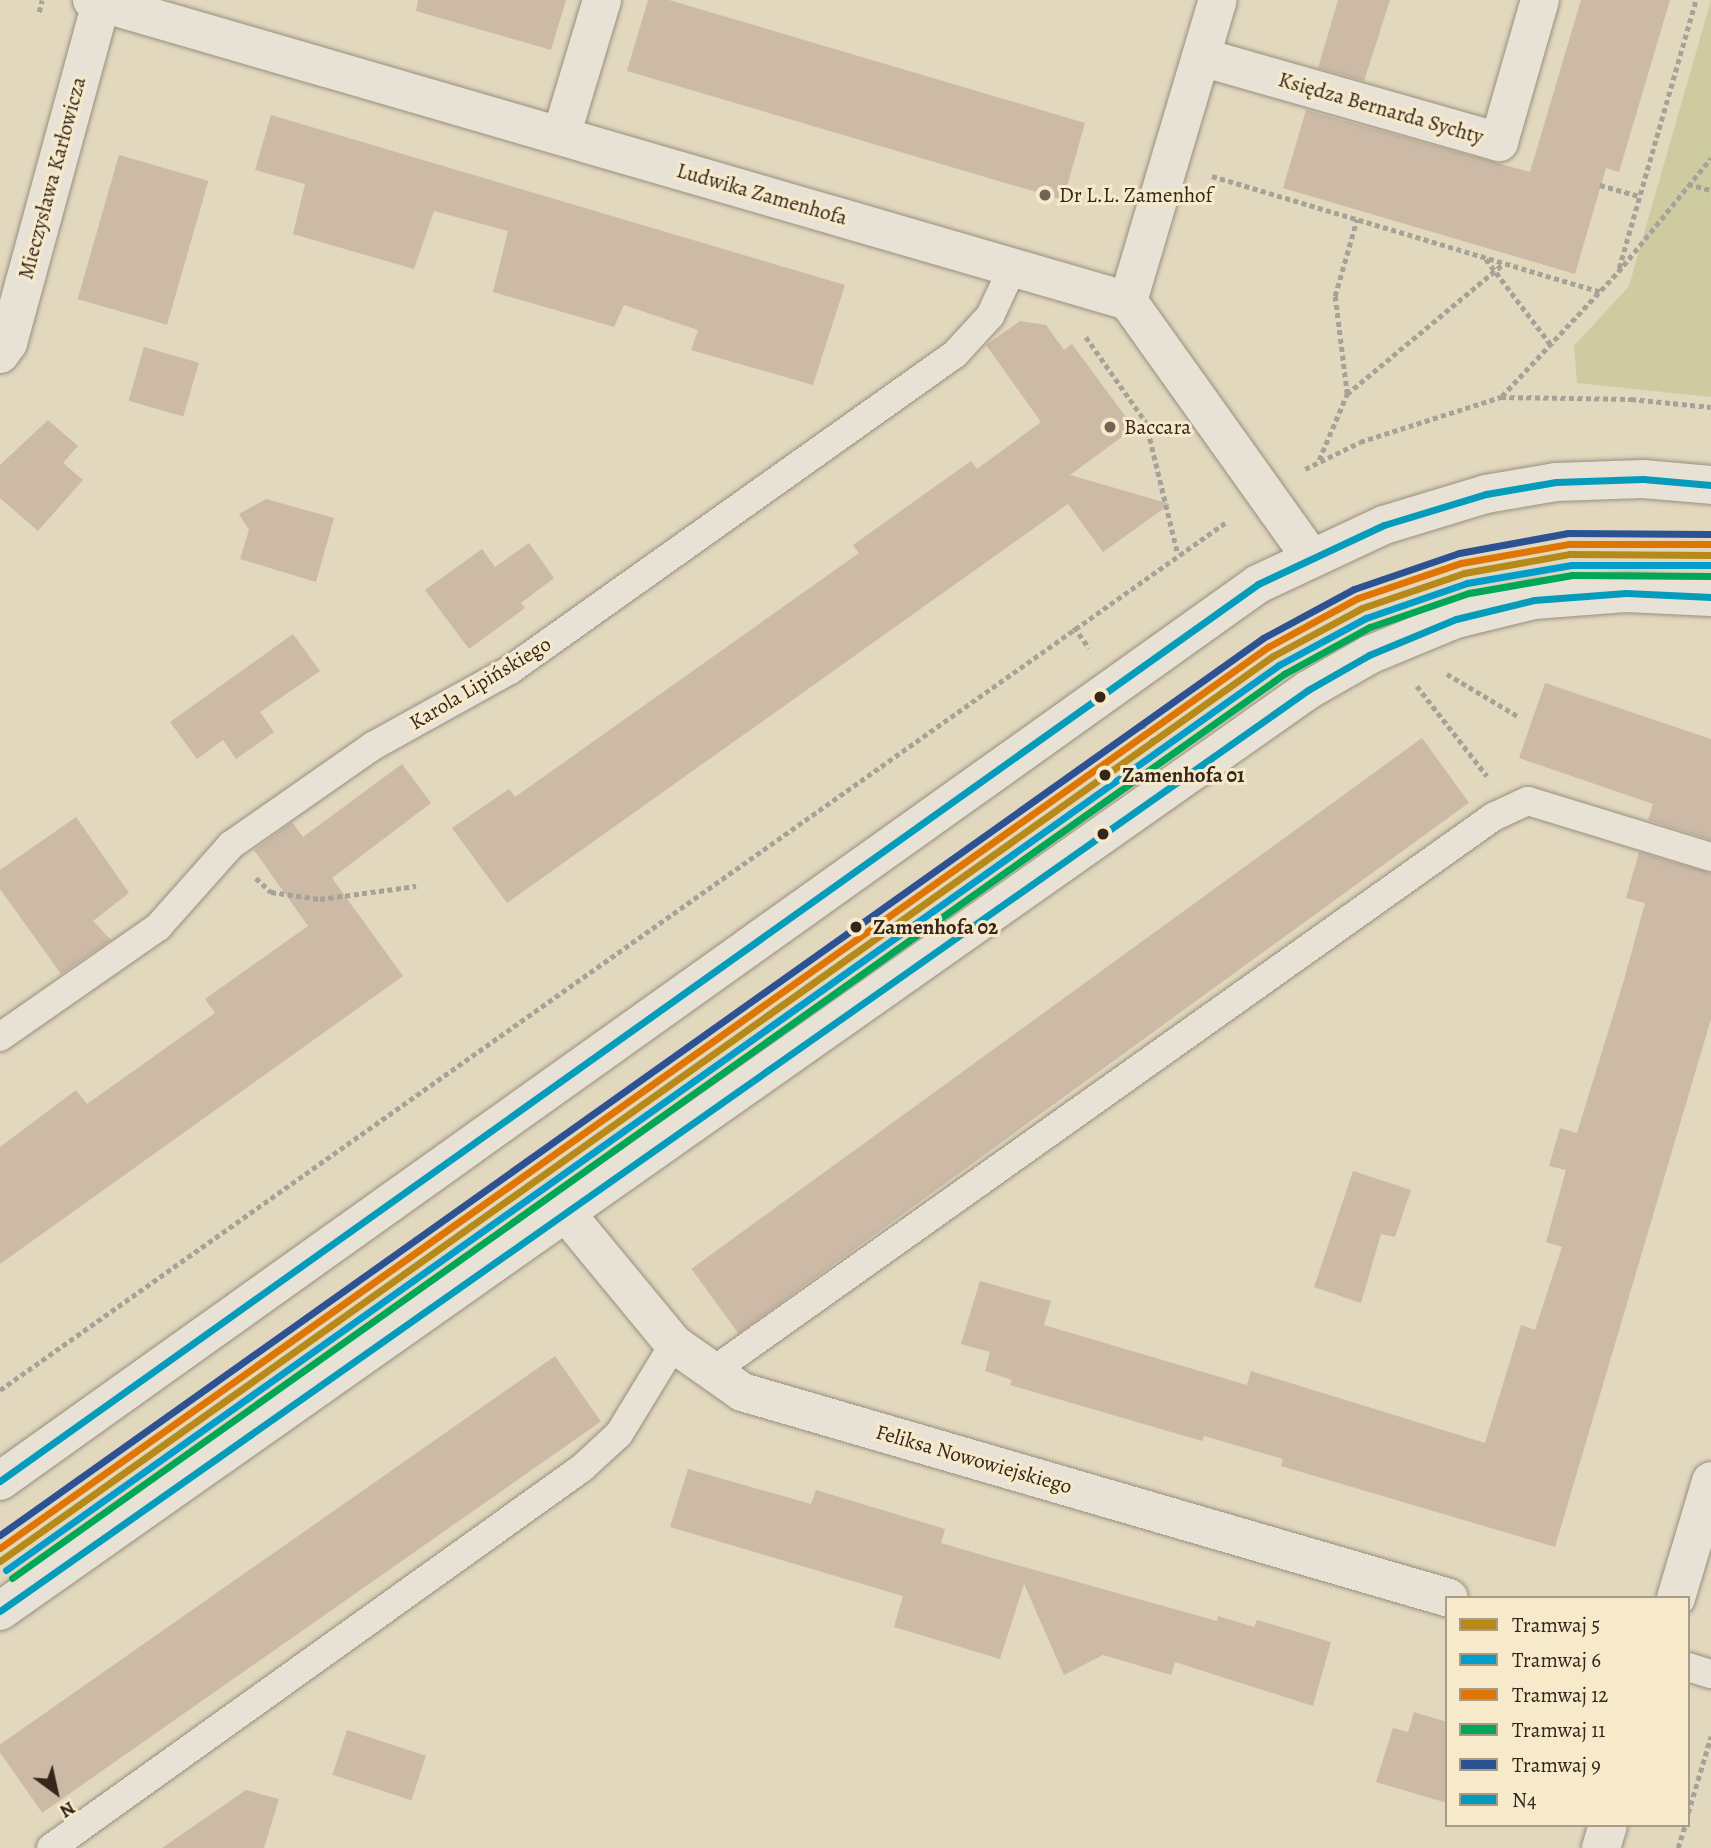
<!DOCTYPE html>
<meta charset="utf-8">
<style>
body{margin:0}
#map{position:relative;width:1711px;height:1848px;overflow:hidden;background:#e2d8be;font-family:Alegreya,serif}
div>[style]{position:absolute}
.green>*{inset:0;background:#cecba1}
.building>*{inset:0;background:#ccb9a6;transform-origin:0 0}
.path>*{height:4.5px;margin-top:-2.25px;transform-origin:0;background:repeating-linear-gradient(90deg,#a7a298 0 5px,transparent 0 8.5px)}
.roads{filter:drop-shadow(0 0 2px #978f7f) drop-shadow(0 0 2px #978f7f)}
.lane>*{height:28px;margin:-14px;padding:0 14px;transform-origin:14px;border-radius:14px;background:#e7e2d5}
.street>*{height:38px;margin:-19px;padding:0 19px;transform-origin:19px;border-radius:19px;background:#e7e2d5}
.secondary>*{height:38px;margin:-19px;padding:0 19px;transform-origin:19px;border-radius:19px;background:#e7e2d5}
.bus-1>*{height:7px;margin:-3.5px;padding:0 3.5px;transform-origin:3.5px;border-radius:3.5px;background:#059cbc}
.tram-1>*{height:7px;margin:-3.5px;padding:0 3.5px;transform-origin:3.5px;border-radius:3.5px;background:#b78918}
.tram-2>*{height:7px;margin:-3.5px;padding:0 3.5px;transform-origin:3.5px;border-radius:3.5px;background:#039dcb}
.tram-3>*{height:7px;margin:-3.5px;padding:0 3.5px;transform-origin:3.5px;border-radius:3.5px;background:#df7503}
.tram-4>*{height:7px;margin:-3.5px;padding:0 3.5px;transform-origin:3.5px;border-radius:3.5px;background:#00a759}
.tram-5>*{height:7px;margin:-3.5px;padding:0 3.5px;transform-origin:3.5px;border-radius:3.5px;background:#2c5294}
.dots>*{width:19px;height:19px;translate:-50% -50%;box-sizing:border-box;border:4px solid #f6eacb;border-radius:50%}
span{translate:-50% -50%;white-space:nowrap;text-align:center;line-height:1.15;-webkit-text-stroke:6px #f6eacb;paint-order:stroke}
.street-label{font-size:21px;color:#36251b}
.poi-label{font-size:21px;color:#36251b}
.left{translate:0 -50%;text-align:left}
.stop-label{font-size:21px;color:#36251b;font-weight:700}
.legend{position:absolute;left:1445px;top:1596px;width:245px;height:231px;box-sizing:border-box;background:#f6eacb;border:2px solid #a99b85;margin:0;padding:9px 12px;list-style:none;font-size:21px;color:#36251b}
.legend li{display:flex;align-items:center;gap:14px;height:35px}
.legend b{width:35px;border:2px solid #a99b85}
.north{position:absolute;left:21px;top:1757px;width:70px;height:70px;-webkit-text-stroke:5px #f6eacb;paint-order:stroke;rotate:147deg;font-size:19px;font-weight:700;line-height:28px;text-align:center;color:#36251b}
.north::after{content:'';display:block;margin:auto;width:24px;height:32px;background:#36251b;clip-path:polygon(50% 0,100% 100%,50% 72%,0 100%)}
</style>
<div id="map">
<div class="green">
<div style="clip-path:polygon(1711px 0,1711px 397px,1577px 383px,1574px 346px,1629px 286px)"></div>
</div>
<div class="building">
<div style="clip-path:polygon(418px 0,566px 0,551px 50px,416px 11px)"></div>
<div style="clip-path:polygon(648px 0,669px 0,1085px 123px,1063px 200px,627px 71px)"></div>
<div style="clip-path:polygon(1338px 0,1390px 0,1364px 81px,1318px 68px)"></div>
<div style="clip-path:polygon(1581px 0,1670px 0,1619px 172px,1606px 168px,1575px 274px,1283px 188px,1306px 110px,1530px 172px)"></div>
<div style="clip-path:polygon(271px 115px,845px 285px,813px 385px,691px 350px,698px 330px,624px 305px,614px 327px,493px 292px,508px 231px,434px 211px,414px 269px,293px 234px,305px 184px,255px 170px)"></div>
<div style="left:119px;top:155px;width:93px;height:150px;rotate:16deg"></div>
<div style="clip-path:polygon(1020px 321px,1046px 325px,1064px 350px,1072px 344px,1134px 428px,1070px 475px,1170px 504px,1103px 552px,1068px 504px,507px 903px,452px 828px,509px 789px,515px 797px,859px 553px,853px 545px,971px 461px,977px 469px,1041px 422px,986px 345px)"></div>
<div style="left:144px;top:347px;width:57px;height:56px;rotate:16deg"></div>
<div style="clip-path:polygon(48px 420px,78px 446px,63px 463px,83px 480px,38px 531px,0 498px,0 465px)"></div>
<div style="clip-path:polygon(266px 499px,334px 518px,316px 582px,240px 559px,249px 530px,239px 514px)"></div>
<div style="clip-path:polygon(529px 543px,554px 578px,521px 603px,525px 608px,469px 649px,425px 590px,482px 549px,495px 567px)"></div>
<div style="clip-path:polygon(293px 634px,320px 671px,260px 712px,274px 732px,236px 759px,223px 740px,197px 759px,170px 722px)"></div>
<div style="clip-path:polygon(1545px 683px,1711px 739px,1711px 840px,1648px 820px,1653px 804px,1519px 758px)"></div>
<div style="left:1422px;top:738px;width:80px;height:903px;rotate:54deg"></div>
<div style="clip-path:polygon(402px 764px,431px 803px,332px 878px,403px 976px,0 1264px,0 1147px,76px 1090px,87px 1104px,215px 1013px,205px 999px,308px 926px,254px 850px,292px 822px,303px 837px)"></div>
<div style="clip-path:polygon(76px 817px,129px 893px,93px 921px,111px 940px,61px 974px,0 889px,0 870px)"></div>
<div style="clip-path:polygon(1639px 852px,1711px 873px,1711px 1019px,1555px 1547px,1281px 1466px,1283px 1459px,1204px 1436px,1202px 1441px,1010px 1385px,1012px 1380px,985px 1371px,990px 1352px,961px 1344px,980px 1281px,1051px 1301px,1044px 1325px,1247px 1385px,1251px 1371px,1485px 1443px,1521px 1325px,1535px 1330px,1562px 1247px,1546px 1242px,1566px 1170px,1549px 1166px,1560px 1128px,1577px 1133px,1624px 980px,1645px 903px,1626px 898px)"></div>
<div style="clip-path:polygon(1353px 1171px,1411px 1190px,1395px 1237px,1381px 1234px,1361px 1303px,1314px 1287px)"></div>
<div style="left:555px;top:1356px;width:80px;height:682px;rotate:55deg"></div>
<div style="clip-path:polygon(688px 1469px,811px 1504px,816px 1490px,945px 1529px,941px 1543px,999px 1560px,1217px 1621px,1218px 1616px,1254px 1627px,1257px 1620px,1331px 1642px,1313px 1706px,1175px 1662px,1171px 1675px,1103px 1655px,1064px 1675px,1024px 1584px,1000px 1659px,894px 1627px,903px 1596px,670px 1527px)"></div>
<div style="clip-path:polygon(1414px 1712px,1447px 1722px,1447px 1803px,1376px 1782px,1393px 1728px,1408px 1732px)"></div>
<div style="left:347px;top:1730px;width:83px;height:47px;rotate:18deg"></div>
<div style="clip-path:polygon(246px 1790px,279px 1799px,264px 1848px,162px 1848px)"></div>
</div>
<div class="path">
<div style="left:39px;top:12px;width:12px;rotate:-76deg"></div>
<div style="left:1212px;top:176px;width:405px;rotate:16.6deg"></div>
<div style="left:1688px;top:184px;width:24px;rotate:15deg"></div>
<div style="left:1600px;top:185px;width:41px;rotate:15.8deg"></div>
<div style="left:1486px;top:259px;width:108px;rotate:52.9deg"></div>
<div style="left:1619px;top:268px;width:279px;rotate:-74deg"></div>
<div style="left:1086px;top:337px;width:104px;rotate:54.8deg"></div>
<div style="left:1146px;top:422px;width:136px;rotate:76.4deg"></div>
<div style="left:1347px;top:394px;width:203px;rotate:-39.8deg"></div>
<div style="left:1502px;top:396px;width:170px;rotate:-46.9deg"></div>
<div style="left:1618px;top:272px;width:147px;rotate:-50.8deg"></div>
<div style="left:1319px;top:460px;width:72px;rotate:-67deg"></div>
<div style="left:1347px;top:394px;width:99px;rotate:-97deg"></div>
<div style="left:1335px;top:296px;width:80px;rotate:-74.1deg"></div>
<div style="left:1305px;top:469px;width:61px;rotate:-26.1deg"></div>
<div style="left:1360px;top:442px;width:148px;rotate:-17.7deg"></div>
<div style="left:1501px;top:397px;width:130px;rotate:0.9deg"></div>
<div style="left:1631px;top:399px;width:80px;rotate:5.7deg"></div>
<div style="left:1074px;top:627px;width:26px;rotate:54deg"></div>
<div style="left:1447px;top:674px;width:84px;rotate:30.8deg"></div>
<div style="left:1417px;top:686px;width:114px;rotate:52.1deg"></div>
<div style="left:1142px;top:724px;width:22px;rotate:54deg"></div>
<div style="left:256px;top:878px;width:21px;rotate:43deg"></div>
<div style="left:271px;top:892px;width:49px;rotate:8.1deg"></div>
<div style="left:320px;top:899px;width:97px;rotate:-7.7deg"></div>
<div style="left:0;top:1390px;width:1504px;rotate:-35.29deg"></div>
<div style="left:1688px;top:1813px;width:80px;rotate:-73.4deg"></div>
<div style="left:1678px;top:1848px;width:24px;rotate:-73deg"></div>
</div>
<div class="roads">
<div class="lane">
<div style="left:0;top:1037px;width:193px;rotate:-34.8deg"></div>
<div style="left:158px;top:927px;width:110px;rotate:-48.3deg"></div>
<div style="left:231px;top:845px;width:173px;rotate:-34.9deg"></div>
<div style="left:373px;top:746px;width:157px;rotate:-29deg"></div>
<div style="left:510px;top:670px;width:546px;rotate:-35.38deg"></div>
<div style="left:955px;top:354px;width:52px;rotate:-47.4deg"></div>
<div style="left:990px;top:316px;width:54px;rotate:-64.9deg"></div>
<div style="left:713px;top:1371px;width:957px;rotate:-35.38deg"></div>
<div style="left:1493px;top:817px;width:38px;rotate:-25deg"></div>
<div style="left:1528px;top:801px;width:191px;rotate:17deg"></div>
<div style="left:1688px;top:1667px;width:24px;rotate:17deg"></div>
<div style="left:51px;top:1848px;width:653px;rotate:-35.59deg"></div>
<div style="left:582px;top:1468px;width:50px;rotate:-42.6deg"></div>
<div style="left:619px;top:1434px;width:105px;rotate:-58.6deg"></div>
</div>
<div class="street">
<div style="left:92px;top:0;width:1079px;rotate:16.2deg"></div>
<div style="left:1128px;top:301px;width:315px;rotate:54.5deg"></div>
<div style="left:1201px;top:57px;width:310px;rotate:15.9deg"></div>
<div style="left:1499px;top:142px;width:148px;rotate:-73.9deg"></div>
<div style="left:561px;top:136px;width:142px;rotate:-73.2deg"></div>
<div style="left:1128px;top:301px;width:314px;rotate:-73.4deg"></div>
<div style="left:0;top:354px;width:14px;rotate:-54deg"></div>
<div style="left:8px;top:343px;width:356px;rotate:-74.7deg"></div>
<div style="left:565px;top:1212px;width:171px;rotate:50.5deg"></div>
<div style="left:674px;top:1344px;width:83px;rotate:35.2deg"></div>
<div style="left:742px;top:1392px;width:736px;rotate:16.24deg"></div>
<div style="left:1676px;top:1598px;width:122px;rotate:-73.3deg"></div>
<div style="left:1601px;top:1848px;width:24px;rotate:-73deg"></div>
</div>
<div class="secondary">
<div style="left:0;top:1481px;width:1545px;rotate:-35.49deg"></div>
<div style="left:1258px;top:584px;width:139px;rotate:-25.1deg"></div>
<div style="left:1384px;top:525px;width:107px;rotate:-16.9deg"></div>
<div style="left:1486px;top:494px;width:71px;rotate:-9.7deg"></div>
<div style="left:1556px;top:482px;width:87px;rotate:-2deg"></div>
<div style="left:1643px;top:479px;width:68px;rotate:5deg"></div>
<div style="left:0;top:1611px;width:1600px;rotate:-35.15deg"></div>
<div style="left:1308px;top:690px;width:70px;rotate:-29.8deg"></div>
<div style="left:1369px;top:655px;width:94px;rotate:-22.5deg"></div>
<div style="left:1456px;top:619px;width:80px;rotate:-13.7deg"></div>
<div style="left:1534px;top:600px;width:92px;rotate:-4.4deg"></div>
<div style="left:1626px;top:593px;width:85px;rotate:2.7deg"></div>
</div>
</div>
<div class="bus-1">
<div style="left:0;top:1481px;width:1545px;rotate:-35.49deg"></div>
<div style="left:1258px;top:584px;width:139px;rotate:-25.1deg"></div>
<div style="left:1384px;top:525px;width:107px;rotate:-16.9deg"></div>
<div style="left:1486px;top:494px;width:71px;rotate:-9.7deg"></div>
<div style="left:1556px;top:482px;width:87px;rotate:-2deg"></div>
<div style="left:1643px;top:479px;width:68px;rotate:5deg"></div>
<div style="left:0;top:1611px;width:1600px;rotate:-35.15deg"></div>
<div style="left:1308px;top:690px;width:70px;rotate:-29.8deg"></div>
<div style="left:1369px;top:655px;width:94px;rotate:-22.5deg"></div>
<div style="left:1456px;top:619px;width:80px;rotate:-13.7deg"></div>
<div style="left:1534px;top:600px;width:92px;rotate:-4.4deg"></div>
<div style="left:1626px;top:593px;width:85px;rotate:2.7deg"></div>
</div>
<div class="tram-1">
<div style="left:0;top:1561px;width:1562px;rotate:-35.41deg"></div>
<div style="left:1273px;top:656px;width:101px;rotate:-28.3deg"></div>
<div style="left:1362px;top:608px;width:108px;rotate:-18.9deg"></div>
<div style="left:1464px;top:573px;width:108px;rotate:-10.2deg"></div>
<div style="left:1570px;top:554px;width:141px;rotate:0.4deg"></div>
</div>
<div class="tram-2">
<div style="left:6px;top:1570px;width:1562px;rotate:-35.41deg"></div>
<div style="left:1279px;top:665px;width:99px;rotate:-28.4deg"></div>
<div style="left:1366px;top:618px;width:107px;rotate:-19.1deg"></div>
<div style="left:1467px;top:583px;width:106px;rotate:-9.8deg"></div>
<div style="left:1571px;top:565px;width:140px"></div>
</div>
<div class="tram-3">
<div style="left:0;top:1548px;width:1556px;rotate:-35.4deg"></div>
<div style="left:1268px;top:647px;width:102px;rotate:-28.6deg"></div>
<div style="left:1358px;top:598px;width:109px;rotate:-18.8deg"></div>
<div style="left:1461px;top:563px;width:110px;rotate:-10deg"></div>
<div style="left:1569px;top:544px;width:142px"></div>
</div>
<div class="tram-4">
<div style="left:12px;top:1578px;width:1561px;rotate:-35.4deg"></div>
<div style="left:1284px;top:674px;width:98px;rotate:-28.7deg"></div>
<div style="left:1370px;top:627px;width:105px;rotate:-19deg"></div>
<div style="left:1469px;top:593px;width:105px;rotate:-9.9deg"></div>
<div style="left:1572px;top:575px;width:139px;rotate:0.4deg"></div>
</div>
<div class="tram-5">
<div style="left:0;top:1535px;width:1549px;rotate:-35.38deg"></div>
<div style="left:1263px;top:638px;width:103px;rotate:-28.3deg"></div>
<div style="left:1354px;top:589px;width:111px;rotate:-18.9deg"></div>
<div style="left:1459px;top:553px;width:111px;rotate:-10.4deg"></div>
<div style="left:1568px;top:533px;width:143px;rotate:0.4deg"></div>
</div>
<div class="dots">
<div style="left:1045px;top:195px;background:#726454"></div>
<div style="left:1110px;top:427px;background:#726454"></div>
<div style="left:1100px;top:697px;background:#36251b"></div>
<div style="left:1105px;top:775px;background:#36251b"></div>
<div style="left:1103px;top:834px;background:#36251b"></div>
<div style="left:856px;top:927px;background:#36251b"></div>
</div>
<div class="street-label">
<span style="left:1381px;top:108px;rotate:16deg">Księdza Bernarda Sychty</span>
<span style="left:52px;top:178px;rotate:-75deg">Mieczysława Karłowicza</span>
<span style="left:762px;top:194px;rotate:16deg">Ludwika Zamenhofa</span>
<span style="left:480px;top:683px;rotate:-31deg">Karola Lipińskiego</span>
<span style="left:974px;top:1459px;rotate:16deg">Feliksa Nowowiejskiego</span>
</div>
<div class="poi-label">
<span class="left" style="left:1059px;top:195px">Dr L.L. Zamenhof</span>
<span class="left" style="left:1124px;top:427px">Baccara</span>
</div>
<div class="stop-label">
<span class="left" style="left:1122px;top:775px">Zamenhofa 01</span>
<span class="left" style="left:873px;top:927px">Zamenhofa 02</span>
</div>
<ul class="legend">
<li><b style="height:9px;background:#b78918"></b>Tramwaj 5</li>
<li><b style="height:9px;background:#039dcb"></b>Tramwaj 6</li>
<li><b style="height:9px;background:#df7503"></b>Tramwaj 12</li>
<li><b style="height:9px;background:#00a759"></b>Tramwaj 11</li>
<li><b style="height:9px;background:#2c5294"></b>Tramwaj 9</li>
<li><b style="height:9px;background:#059cbc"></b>N4</li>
</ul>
<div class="north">N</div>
</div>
